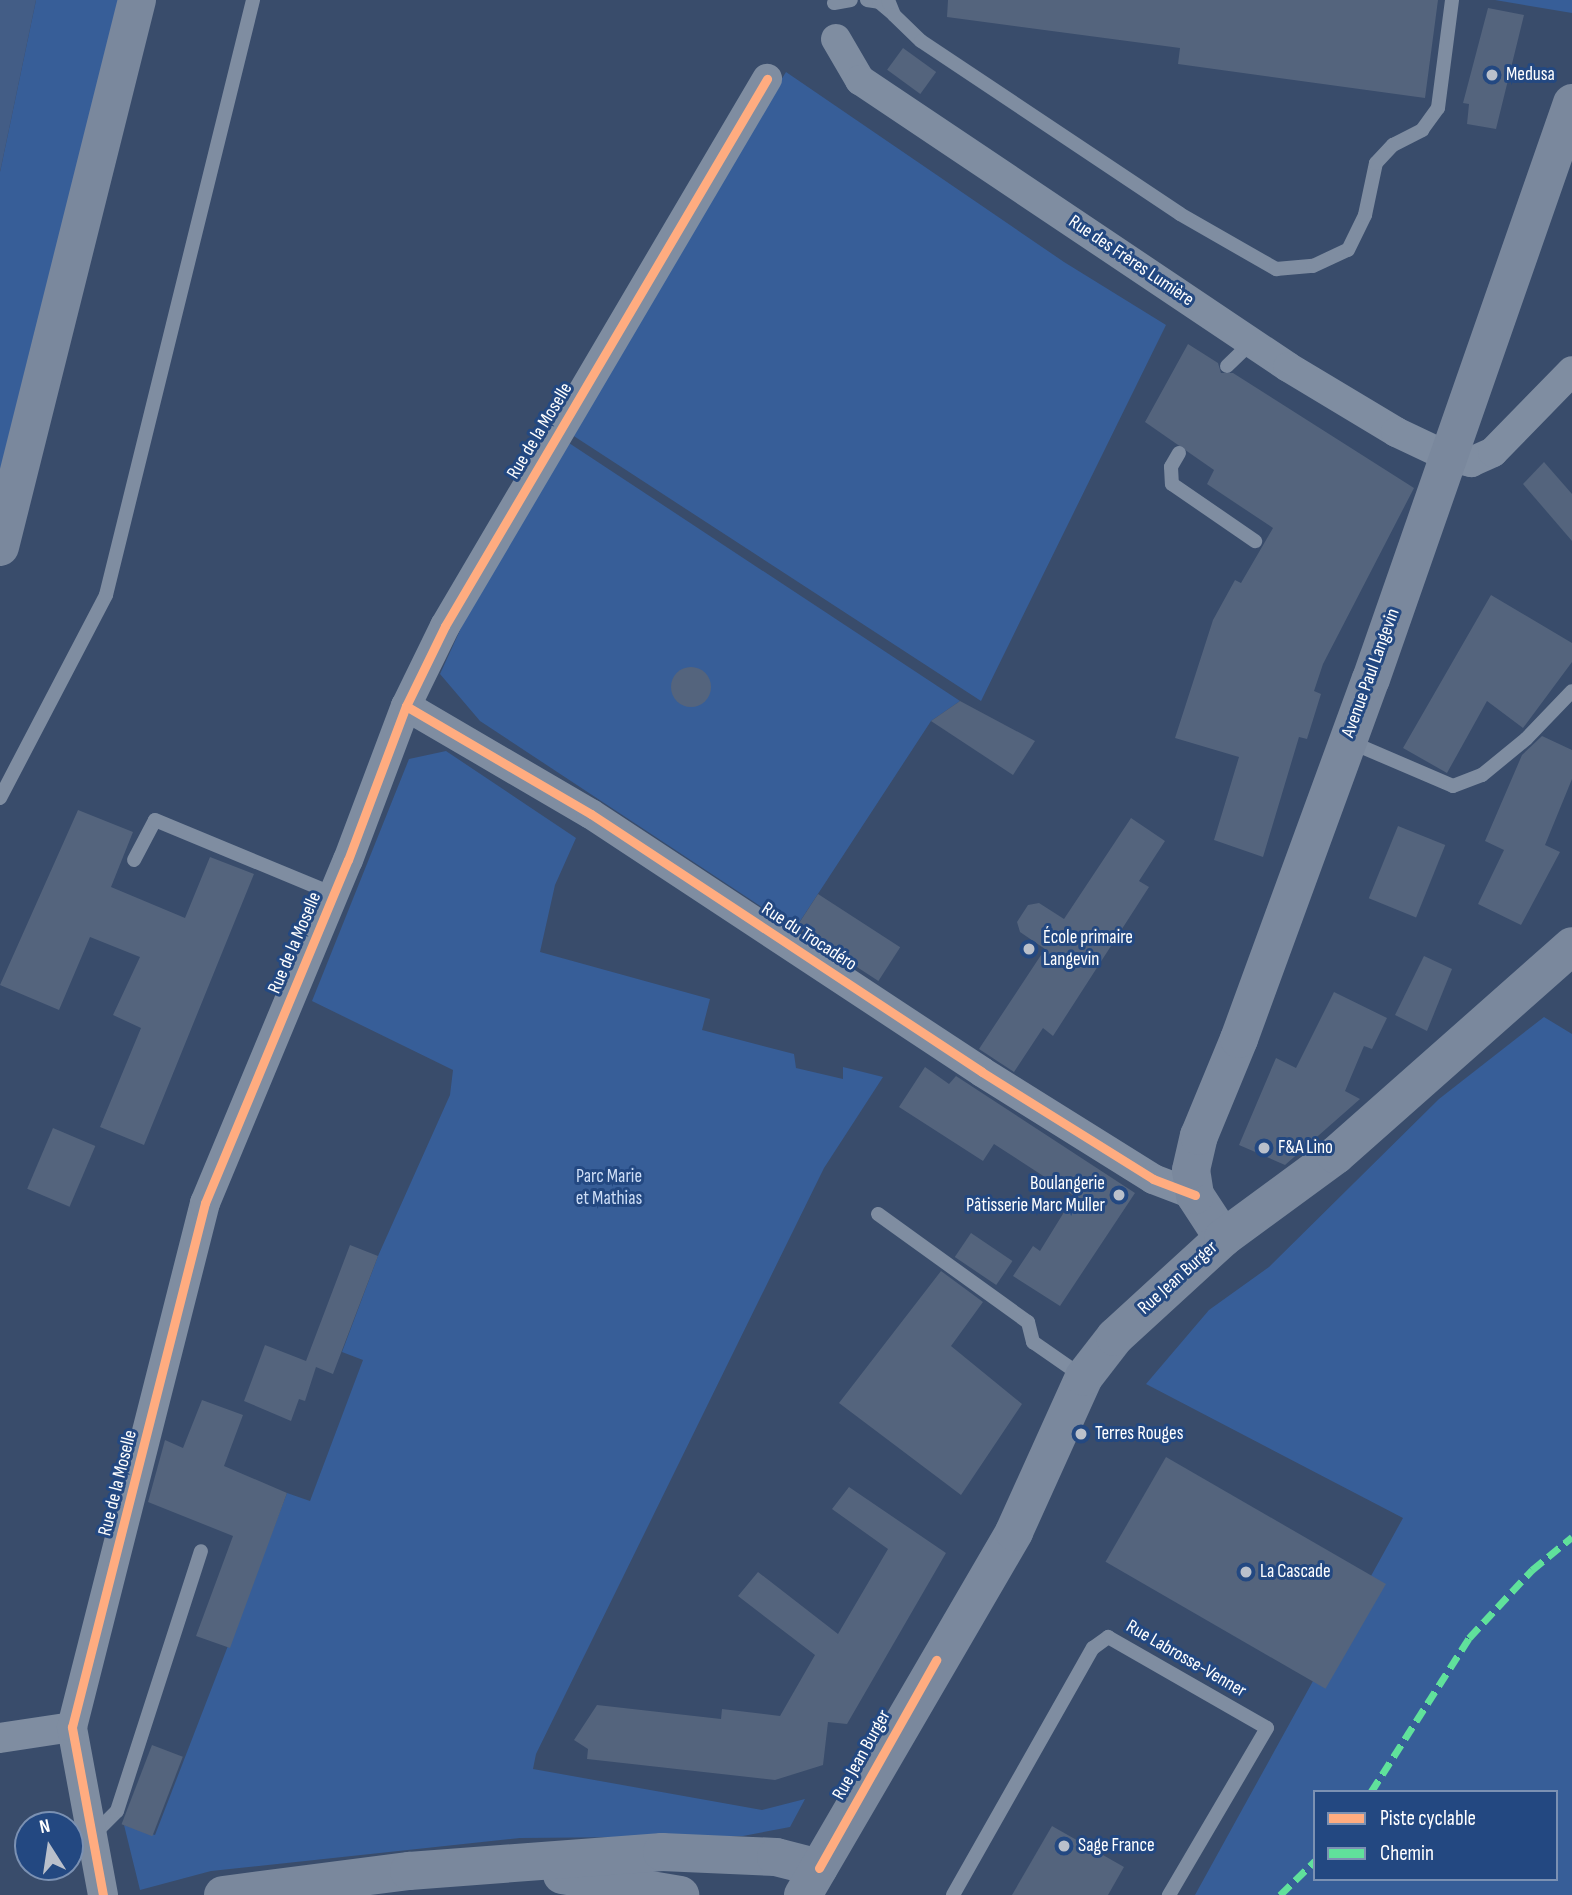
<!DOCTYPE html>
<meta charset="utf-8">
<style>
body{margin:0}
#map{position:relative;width:1572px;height:1895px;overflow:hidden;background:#394c6b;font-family:"Sofia Sans Condensed",sans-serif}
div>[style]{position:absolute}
.green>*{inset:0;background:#375e98}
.water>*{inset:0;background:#435d86}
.building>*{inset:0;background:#54647d;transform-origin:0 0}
.round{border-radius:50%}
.service>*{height:14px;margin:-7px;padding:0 7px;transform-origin:7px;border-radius:7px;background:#7f8da1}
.minor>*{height:30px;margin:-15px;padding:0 15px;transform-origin:15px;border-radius:15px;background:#7f8da1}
.secondary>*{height:38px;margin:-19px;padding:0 19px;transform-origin:19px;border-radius:19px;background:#7a889d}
.quiet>*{height:7px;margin-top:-3.5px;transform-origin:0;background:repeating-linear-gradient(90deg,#60e19b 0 14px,transparent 0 21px)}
.cycleway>*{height:9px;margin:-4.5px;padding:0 4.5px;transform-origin:4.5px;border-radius:4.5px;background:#ffac80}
.dots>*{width:19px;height:19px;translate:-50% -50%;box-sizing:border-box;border:4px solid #234881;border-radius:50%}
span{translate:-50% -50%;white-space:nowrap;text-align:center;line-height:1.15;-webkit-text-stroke:6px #234881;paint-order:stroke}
.poi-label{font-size:19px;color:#fff}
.left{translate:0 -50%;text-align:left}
.right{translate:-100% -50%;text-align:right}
.street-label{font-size:19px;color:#fff}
.park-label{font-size:19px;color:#cedef6}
.legend{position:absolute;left:1313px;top:1790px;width:245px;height:91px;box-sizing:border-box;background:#234881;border:2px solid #7b91b3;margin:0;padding:9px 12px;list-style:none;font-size:21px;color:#fff}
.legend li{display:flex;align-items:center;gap:14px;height:35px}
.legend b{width:35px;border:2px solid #7b91b3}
.north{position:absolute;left:14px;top:1811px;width:70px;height:70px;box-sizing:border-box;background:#234881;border:2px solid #7b91b3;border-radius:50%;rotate:348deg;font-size:19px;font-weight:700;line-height:28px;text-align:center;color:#fff}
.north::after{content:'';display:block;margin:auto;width:24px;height:32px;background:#bac0cb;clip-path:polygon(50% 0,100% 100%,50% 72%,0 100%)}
</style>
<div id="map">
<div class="green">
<div style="clip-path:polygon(36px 0,137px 0,0 547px,0 172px)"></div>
<div style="clip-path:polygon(1496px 0,1572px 0,1572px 13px,1495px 0)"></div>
<div style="clip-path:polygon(786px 72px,1064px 262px,1166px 325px,981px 701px,563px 429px)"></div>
<div style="clip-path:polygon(569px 443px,960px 701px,931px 721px,795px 929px,480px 721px,440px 674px,472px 604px)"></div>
<div style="clip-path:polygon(446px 751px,576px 838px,555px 885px,540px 952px,710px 999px,702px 1030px,794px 1054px,796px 1068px,843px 1079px,843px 1067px,883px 1077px,824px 1168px,536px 1754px,533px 1769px,762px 1810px,805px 1799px,790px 1827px,743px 1836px,520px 1838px,211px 1871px,140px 1890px,124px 1825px,155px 1835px,287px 1493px,310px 1501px,363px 1360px,342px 1352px,378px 1256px,450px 1095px,453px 1070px,312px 1001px,409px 759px)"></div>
<div style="clip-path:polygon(evenodd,1544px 1017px,1572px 1034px,1572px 1895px,1195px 1895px,1403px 1518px,1146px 1384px,1209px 1310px,1269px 1267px,1439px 1099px,1544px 1017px,1315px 1792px,1556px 1792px,1556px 1879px,1315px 1879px,1315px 1792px)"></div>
</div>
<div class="water">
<div style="clip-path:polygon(0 0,36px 0,0 172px)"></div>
</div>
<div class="building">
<div style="clip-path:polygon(948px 0,1438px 0,1425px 98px,1178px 64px,1180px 48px,947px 17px)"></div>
<div style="clip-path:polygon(1488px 8px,1524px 15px,1496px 129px,1467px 124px,1469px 104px,1463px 103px)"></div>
<div style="left:903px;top:48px;width:41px;height:27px;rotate:36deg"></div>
<div style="clip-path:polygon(1188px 344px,1218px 363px,1221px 373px,1233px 373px,1414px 488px,1323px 664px,1314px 691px,1321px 694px,1307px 739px,1299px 737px,1263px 857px,1214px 840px,1239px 757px,1175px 738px,1213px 620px,1235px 580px,1241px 583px,1273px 528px,1207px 484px,1214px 470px,1145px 422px)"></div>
<div style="clip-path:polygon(1544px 462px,1572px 494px,1572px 541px,1523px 484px)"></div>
<div style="clip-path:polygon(1491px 595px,1572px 643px,1572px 662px,1523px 728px,1487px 701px,1447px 773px,1403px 748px)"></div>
<div class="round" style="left:671px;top:667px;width:40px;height:40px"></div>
<div style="clip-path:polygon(960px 701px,1035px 741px,1013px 775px,931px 721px)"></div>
<div style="clip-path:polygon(1542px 736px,1572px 750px,1572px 779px,1545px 845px,1560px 852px,1521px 925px,1478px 904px,1504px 850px,1485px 841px,1522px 755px)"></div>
<div style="clip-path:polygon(78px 810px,133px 832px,111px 887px,185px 918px,210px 857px,254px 874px,144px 1145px,100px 1127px,141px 1028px,113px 1015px,140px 957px,90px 937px,59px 1010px,0 985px)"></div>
<div style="clip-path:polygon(1131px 818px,1165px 841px,1139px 881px,1149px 887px,1053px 1036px,1043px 1028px,1014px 1072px,979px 1049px,1045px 949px,1020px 932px,1017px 922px,1028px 905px,1039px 903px,1064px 919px)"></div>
<div style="left:1398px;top:826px;width:51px;height:78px;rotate:22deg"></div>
<div style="left:818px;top:894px;width:98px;height:40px;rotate:33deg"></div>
<div style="clip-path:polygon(1424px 956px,1452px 969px,1427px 1031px,1395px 1015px)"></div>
<div style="clip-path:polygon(1334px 992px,1387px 1018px,1372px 1049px,1364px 1046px,1345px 1091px,1360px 1099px,1285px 1165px,1239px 1145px,1276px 1058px,1296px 1068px)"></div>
<div style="clip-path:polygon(925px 1067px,949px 1084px,956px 1076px,1135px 1193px,1060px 1306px,1013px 1276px,1033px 1246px,1040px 1251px,1074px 1196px,994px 1144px,983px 1161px,899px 1107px)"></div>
<div style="left:53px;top:1128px;width:46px;height:66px;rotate:23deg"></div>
<div style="left:971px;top:1233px;width:50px;height:29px;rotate:34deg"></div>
<div style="clip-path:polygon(350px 1245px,378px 1256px,333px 1374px,316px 1367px,305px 1401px,299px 1399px,291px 1421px,244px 1401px,265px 1345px,306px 1361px)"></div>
<div style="clip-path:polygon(941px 1271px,983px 1302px,951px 1346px,1022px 1404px,961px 1495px,839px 1403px)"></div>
<div style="clip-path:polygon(202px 1400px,243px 1415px,224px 1466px,287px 1493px,230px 1648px,196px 1636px,233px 1536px,148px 1502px,165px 1440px,183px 1448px)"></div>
<div style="left:1166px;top:1457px;width:254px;height:121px;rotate:30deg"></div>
<div style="clip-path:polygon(849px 1487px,946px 1553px,847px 1724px,828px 1722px,823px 1765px,775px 1780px,587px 1759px,588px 1749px,574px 1740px,597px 1705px,721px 1719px,722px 1709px,780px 1716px,815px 1655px,738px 1596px,758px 1572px,838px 1634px,888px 1549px,832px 1509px)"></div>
<div style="left:152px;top:1745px;width:33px;height:85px;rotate:21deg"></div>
<div style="clip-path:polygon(1052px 1826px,1124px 1867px,1108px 1895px,1012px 1895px)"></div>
</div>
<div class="service">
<div style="left:867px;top:0;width:12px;rotate:9deg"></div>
<div style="left:879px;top:2px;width:17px;rotate:40deg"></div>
<div style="left:888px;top:0;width:16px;rotate:68deg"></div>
<div style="left:894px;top:15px;width:37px;rotate:44deg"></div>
<div style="left:921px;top:41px;width:311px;rotate:33.7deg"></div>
<div style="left:1180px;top:214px;width:111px;rotate:29.8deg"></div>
<div style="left:1276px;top:269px;width:37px;rotate:-5deg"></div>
<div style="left:1313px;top:266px;width:38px;rotate:-25deg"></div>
<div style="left:1348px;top:250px;width:39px;rotate:-64deg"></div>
<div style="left:1365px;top:215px;width:53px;rotate:-78.1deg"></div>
<div style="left:1376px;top:163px;width:25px;rotate:-47deg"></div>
<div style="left:1393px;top:145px;width:33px;rotate:-27deg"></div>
<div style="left:1422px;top:130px;width:27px;rotate:-54deg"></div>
<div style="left:1438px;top:108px;width:109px;rotate:-82.6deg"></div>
<div style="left:834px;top:3px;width:17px;rotate:-10deg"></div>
<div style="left:1227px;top:366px;width:35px;rotate:-44deg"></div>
<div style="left:1179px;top:453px;width:16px;rotate:120deg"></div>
<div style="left:1171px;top:467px;width:17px;rotate:87deg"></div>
<div style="left:1172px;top:484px;width:101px;rotate:34.5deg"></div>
<div style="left:1348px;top:741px;width:114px;rotate:23.2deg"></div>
<div style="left:1453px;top:786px;width:31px;rotate:-21deg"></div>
<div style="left:1482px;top:775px;width:57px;rotate:-39.3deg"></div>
<div style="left:1526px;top:739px;width:66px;rotate:-46.2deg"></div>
<div style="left:0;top:798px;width:229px;rotate:-62.4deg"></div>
<div style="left:106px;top:595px;width:613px;rotate:-76.12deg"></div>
<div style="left:134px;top:860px;width:45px;rotate:-62.3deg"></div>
<div style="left:155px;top:820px;width:194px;rotate:22.5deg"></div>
<div style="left:878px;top:1214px;width:185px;rotate:35.8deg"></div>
<div style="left:1028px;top:1322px;width:21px;rotate:76deg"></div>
<div style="left:1033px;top:1342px;width:60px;rotate:34.8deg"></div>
<div style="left:92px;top:1836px;width:35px;rotate:-45deg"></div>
<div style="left:117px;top:1811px;width:273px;rotate:-72.1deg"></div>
<div style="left:953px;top:1895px;width:284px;rotate:-60.5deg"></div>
<div style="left:1093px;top:1648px;width:19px;rotate:-36deg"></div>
<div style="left:1108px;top:1637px;width:183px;rotate:29.8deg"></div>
<div style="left:1267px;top:1728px;width:194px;rotate:120.4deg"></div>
</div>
<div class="minor">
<div style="left:836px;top:39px;width:48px;rotate:59.7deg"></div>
<div style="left:860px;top:80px;width:515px;rotate:33.84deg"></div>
<div style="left:1288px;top:367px;width:126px;rotate:31deg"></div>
<div style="left:1396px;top:432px;width:59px;rotate:25.3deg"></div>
<div style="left:1449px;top:457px;width:23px;rotate:13deg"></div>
<div style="left:1471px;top:462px;width:24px;rotate:-24deg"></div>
<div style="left:1493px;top:452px;width:113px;rotate:-45.7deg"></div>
<div style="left:406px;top:706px;width:214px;rotate:30.3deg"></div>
<div style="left:591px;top:814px;width:468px;rotate:33.4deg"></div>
<div style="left:982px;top:1072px;width:202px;rotate:32deg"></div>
<div style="left:1153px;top:1179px;width:45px;rotate:20.9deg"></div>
<div style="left:0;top:1738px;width:73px;rotate:-8.7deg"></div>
<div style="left:103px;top:1895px;width:171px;rotate:-100.5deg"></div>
<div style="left:72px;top:1727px;width:541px;rotate:-75.76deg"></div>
<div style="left:205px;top:1203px;width:372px;rotate:-67.4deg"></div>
<div style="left:348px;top:860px;width:165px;rotate:-69.4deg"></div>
<div style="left:406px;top:706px;width:89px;rotate:-64deg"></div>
<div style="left:445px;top:626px;width:635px;rotate:-59.52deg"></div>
</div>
<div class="secondary">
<div style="left:0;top:547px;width:564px;rotate:-75.94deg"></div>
<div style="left:1223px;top:1238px;width:51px;rotate:-123.1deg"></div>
<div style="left:1195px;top:1195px;width:25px;rotate:-99deg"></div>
<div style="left:1191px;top:1170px;width:35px;rotate:-77deg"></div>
<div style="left:1199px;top:1136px;width:105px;rotate:-67.6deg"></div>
<div style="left:1239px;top:1039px;width:383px;rotate:-69.9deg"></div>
<div style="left:1371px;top:679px;width:610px;rotate:-70.76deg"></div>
<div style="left:562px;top:1875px;width:120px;rotate:9.6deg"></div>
<div style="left:223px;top:1895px;width:188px;rotate:-7.4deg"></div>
<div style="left:409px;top:1871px;width:254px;rotate:-4.3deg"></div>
<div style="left:662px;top:1852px;width:114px;rotate:2.5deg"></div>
<div style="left:776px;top:1857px;width:44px;rotate:14.3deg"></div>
<div style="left:803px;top:1895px;width:420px;rotate:-59.8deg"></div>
<div style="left:1014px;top:1532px;width:170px;rotate:-65.7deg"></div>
<div style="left:1084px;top:1377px;width:51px;rotate:-52.2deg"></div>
<div style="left:1115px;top:1337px;width:147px;rotate:-42.5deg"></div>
<div style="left:1223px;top:1238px;width:140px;rotate:-36.3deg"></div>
<div style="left:1336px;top:1155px;width:315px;rotate:-41.5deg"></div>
</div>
<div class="quiet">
<div style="left:1371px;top:1792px;width:183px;rotate:-57.5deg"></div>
<div style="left:1469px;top:1638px;width:93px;rotate:-47.2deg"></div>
<div style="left:1532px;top:1570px;width:52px;rotate:-39.5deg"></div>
<div style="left:1280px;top:1895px;width:49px;rotate:-44.2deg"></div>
</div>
<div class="cycleway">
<div style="left:406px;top:706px;width:214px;rotate:30.3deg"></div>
<div style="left:591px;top:814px;width:468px;rotate:33.4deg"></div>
<div style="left:982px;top:1072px;width:202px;rotate:32deg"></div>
<div style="left:1153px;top:1179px;width:45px;rotate:20.9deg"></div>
<div style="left:819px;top:1868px;width:239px;rotate:-60.6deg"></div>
<div style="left:103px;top:1895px;width:171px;rotate:-100.5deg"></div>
<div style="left:72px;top:1727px;width:541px;rotate:-75.76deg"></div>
<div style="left:205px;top:1203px;width:372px;rotate:-67.4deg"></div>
<div style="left:348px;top:860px;width:165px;rotate:-69.4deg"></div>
<div style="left:406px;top:706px;width:89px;rotate:-64deg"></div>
<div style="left:445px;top:626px;width:635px;rotate:-59.52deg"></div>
</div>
<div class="dots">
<div style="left:1492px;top:75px;background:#bac0cb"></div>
<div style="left:1029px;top:949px;background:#bac0cb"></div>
<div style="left:1264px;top:1148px;background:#bac0cb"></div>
<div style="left:1119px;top:1195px;background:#bac0cb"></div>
<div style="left:1081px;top:1434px;background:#bac0cb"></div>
<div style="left:1246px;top:1572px;background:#bac0cb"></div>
<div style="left:1064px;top:1846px;background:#bac0cb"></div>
</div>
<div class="poi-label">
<span class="left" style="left:1506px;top:75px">Medusa</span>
<span class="left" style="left:1043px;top:949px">École primaire<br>Langevin</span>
<span class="left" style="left:1278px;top:1148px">F&amp;A Lino</span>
<span class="right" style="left:1105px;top:1195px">Boulangerie<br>Pâtisserie Marc Muller</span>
<span class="left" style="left:1095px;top:1434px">Terres Rouges</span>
<span class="left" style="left:1260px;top:1572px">La Cascade</span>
<span class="left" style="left:1078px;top:1846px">Sage France</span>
</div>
<div class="street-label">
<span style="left:1131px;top:261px;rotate:34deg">Rue des Frères Lumière</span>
<span style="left:540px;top:431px;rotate:-59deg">Rue de la Moselle</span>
<span style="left:1371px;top:673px;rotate:-70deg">Avenue Paul Langevin</span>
<span style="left:809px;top:937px;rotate:33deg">Rue du Trocadéro</span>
<span style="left:295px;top:943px;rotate:-67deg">Rue de la Moselle</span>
<span style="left:1178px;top:1278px;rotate:-42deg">Rue Jean Burger</span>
<span style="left:118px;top:1483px;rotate:-76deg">Rue de la Moselle</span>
<span style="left:1186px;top:1659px;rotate:30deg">Rue Labrosse-Venner</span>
<span style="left:862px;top:1755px;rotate:-61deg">Rue Jean Burger</span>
</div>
<div class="park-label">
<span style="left:609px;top:1188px">Parc Marie<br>et Mathias</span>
</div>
<ul class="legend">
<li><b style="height:9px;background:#ffac80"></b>Piste cyclable</li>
<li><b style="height:9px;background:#60e19b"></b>Chemin</li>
</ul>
<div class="north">N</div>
</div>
